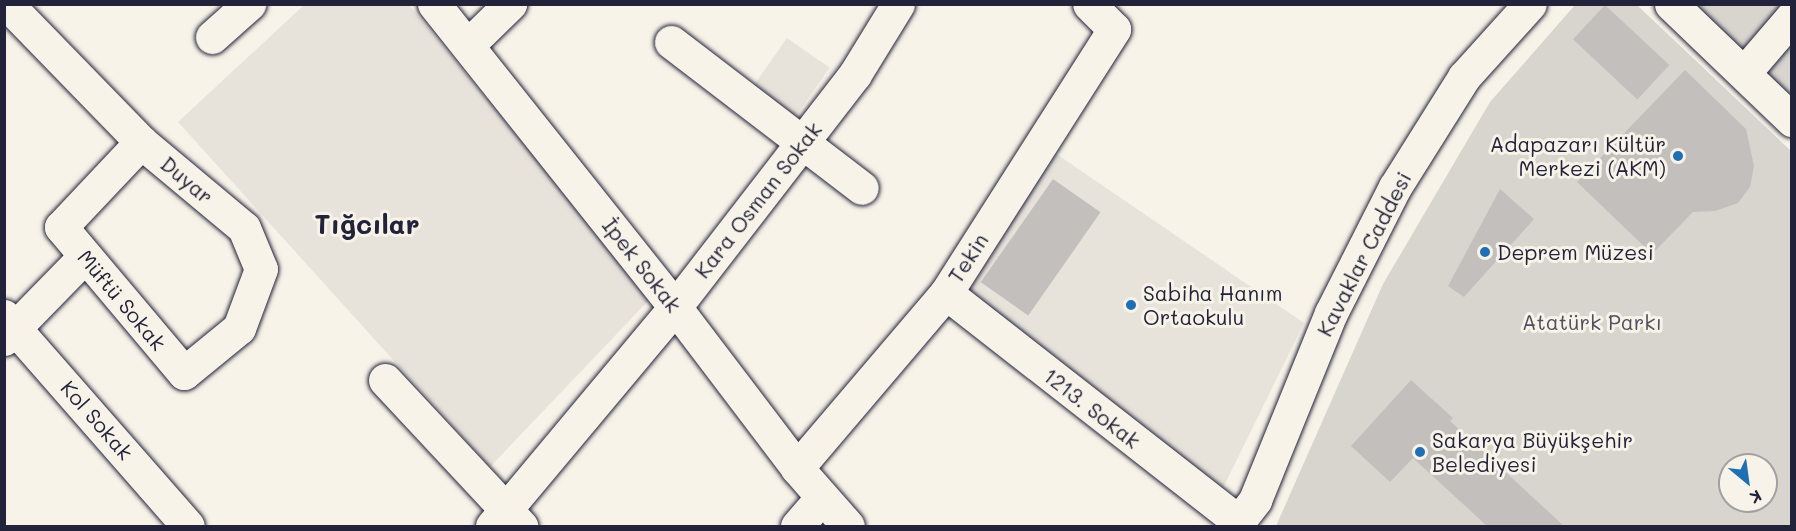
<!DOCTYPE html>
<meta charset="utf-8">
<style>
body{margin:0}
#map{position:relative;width:1796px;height:531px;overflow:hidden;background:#f7f3e8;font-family:Mali,sans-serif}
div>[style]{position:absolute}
.built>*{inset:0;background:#e7e3db;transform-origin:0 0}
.green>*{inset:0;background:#d8d5cf}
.building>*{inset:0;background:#c2bfbd;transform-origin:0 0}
.roads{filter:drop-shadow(0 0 2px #22223b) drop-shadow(0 0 2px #22223b)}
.minor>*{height:33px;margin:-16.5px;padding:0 16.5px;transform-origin:16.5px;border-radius:16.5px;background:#f7f3e8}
.major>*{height:33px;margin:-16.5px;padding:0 16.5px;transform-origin:16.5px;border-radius:16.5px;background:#f7f3e8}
.dots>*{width:16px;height:16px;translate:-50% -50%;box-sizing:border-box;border:3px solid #f7f3e8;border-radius:50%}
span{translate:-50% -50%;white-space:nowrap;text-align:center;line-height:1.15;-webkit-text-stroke:6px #f7f3e8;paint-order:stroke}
.poi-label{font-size:21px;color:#22223b}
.right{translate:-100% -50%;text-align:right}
.left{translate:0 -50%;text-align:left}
.street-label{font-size:21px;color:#22223b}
.park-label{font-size:21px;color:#504f60}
.district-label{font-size:27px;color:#22223b;font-weight:700}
.frame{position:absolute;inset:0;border:6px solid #22223b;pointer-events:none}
.north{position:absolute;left:1718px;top:453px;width:60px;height:60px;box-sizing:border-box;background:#f7f3e8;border:2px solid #a29fa3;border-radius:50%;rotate:151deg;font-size:16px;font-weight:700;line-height:24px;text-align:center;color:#22223b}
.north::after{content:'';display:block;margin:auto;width:21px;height:27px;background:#1f6fb2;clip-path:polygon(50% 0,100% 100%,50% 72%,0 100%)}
</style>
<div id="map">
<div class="built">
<div style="clip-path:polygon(304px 5px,409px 5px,651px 298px,490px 467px,178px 122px)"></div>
<div style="left:787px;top:38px;width:52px;height:67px;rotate:35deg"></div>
<div style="clip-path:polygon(1052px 151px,1304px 323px,1223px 488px,961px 287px)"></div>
</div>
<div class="green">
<div style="clip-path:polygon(evenodd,1575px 5px,1637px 5px,1791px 151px,1791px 526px,1276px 526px,1383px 284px,1490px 102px,1575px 5px,1730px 465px,1766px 465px,1766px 501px,1730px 501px,1730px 465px)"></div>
<div style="clip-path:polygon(1692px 5px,1791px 5px,1791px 97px)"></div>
</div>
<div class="building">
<div style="left:1605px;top:5px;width:88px;height:47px;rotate:43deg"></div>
<div style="clip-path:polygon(1685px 70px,1746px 129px,1754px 166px,1750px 187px,1738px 203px,1715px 211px,1693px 212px,1652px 254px,1577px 182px)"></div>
<div style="left:1053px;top:179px;width:58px;height:126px;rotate:35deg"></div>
<div style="clip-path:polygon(1500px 189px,1534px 219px,1464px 297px,1448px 286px)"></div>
<div style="clip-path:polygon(1411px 380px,1453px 418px,1450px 421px,1564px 526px,1487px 526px,1413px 458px,1390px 482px,1351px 446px)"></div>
</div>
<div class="roads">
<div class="minor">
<div style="left:7px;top:4px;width:192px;rotate:45.8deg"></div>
<div style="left:141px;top:142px;width:134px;rotate:39.9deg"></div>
<div style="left:244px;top:228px;width:44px;rotate:67.5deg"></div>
<div style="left:261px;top:269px;width:63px;rotate:110.4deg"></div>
<div style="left:239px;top:328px;width:71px;rotate:140.7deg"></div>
<div style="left:184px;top:373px;width:191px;rotate:-130.1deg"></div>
<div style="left:61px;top:227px;width:117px;rotate:-46.7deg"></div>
<div style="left:434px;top:4px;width:387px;rotate:51.5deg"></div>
<div style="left:675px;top:307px;width:202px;rotate:52.8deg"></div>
<div style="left:797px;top:468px;width:77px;rotate:48.7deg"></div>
<div style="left:1671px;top:4px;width:168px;rotate:43.8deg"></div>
<div style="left:212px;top:37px;width:50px;rotate:-41.7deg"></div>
<div style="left:671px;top:42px;width:240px;rotate:37.4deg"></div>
<div style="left:468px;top:45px;width:59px;rotate:-44.3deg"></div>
<div style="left:1744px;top:73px;width:74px;rotate:-49.4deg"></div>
<div style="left:946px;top:293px;width:372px;rotate:38deg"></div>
<div style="left:4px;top:316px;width:279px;rotate:48.8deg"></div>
<div style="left:4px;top:339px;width:116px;rotate:-45.7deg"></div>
<div style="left:385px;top:380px;width:200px;rotate:47deg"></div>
<div style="left:797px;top:468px;width:230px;rotate:-49.6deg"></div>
<div style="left:946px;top:293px;width:313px;rotate:-57.5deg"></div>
<div style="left:1114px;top:29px;width:35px;rotate:-135deg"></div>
<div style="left:492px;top:526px;width:285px;rotate:-50.1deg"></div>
<div style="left:675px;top:307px;width:294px;rotate:-52.3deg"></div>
<div style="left:855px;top:74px;width:82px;rotate:-58.4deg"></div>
<div style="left:797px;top:526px;width:37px;rotate:-49deg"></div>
</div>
<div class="major">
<div style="left:1235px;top:526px;width:33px;rotate:-52deg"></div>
<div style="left:1255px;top:500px;width:202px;rotate:-67.9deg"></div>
<div style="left:1331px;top:313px;width:141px;rotate:-63.1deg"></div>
<div style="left:1395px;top:187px;width:130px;rotate:-57.9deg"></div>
<div style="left:1464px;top:77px;width:98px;rotate:-47.9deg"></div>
</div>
</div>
<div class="dots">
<div style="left:1678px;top:156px;background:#1f6fb2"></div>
<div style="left:1485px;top:252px;background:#1f6fb2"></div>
<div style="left:1131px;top:305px;background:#1f6fb2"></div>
<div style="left:1420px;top:452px;background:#1f6fb2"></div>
</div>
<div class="poi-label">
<span class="right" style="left:1666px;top:156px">Adapazarı Kültür<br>Merkezi (AKM)</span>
<span class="left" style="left:1497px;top:252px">Deprem Müzesi</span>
<span class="left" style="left:1143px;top:305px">Sabiha Hanım<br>Ortaokulu</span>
<span class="left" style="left:1432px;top:452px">Sakarya Büyükşehir<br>Belediyesi</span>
</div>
<div class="street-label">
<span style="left:187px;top:180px;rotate:40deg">Duyar</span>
<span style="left:758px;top:200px;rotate:-52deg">Kara Osman Sokak</span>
<span style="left:1364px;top:254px;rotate:-63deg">Kavaklar Caddesi</span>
<span style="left:968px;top:258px;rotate:-57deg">Tekin</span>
<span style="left:642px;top:265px;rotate:52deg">İpek Sokak</span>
<span style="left:122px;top:300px;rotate:50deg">Müftü Sokak</span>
<span style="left:1092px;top:408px;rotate:38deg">1213. Sokak</span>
<span style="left:97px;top:420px;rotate:49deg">Kol Sokak</span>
</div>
<div class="park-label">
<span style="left:1592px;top:322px">Atatürk Parkı</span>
</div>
<div class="district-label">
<span style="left:367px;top:224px">Tığcılar</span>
</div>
<div class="frame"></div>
<div class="north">K</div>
</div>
